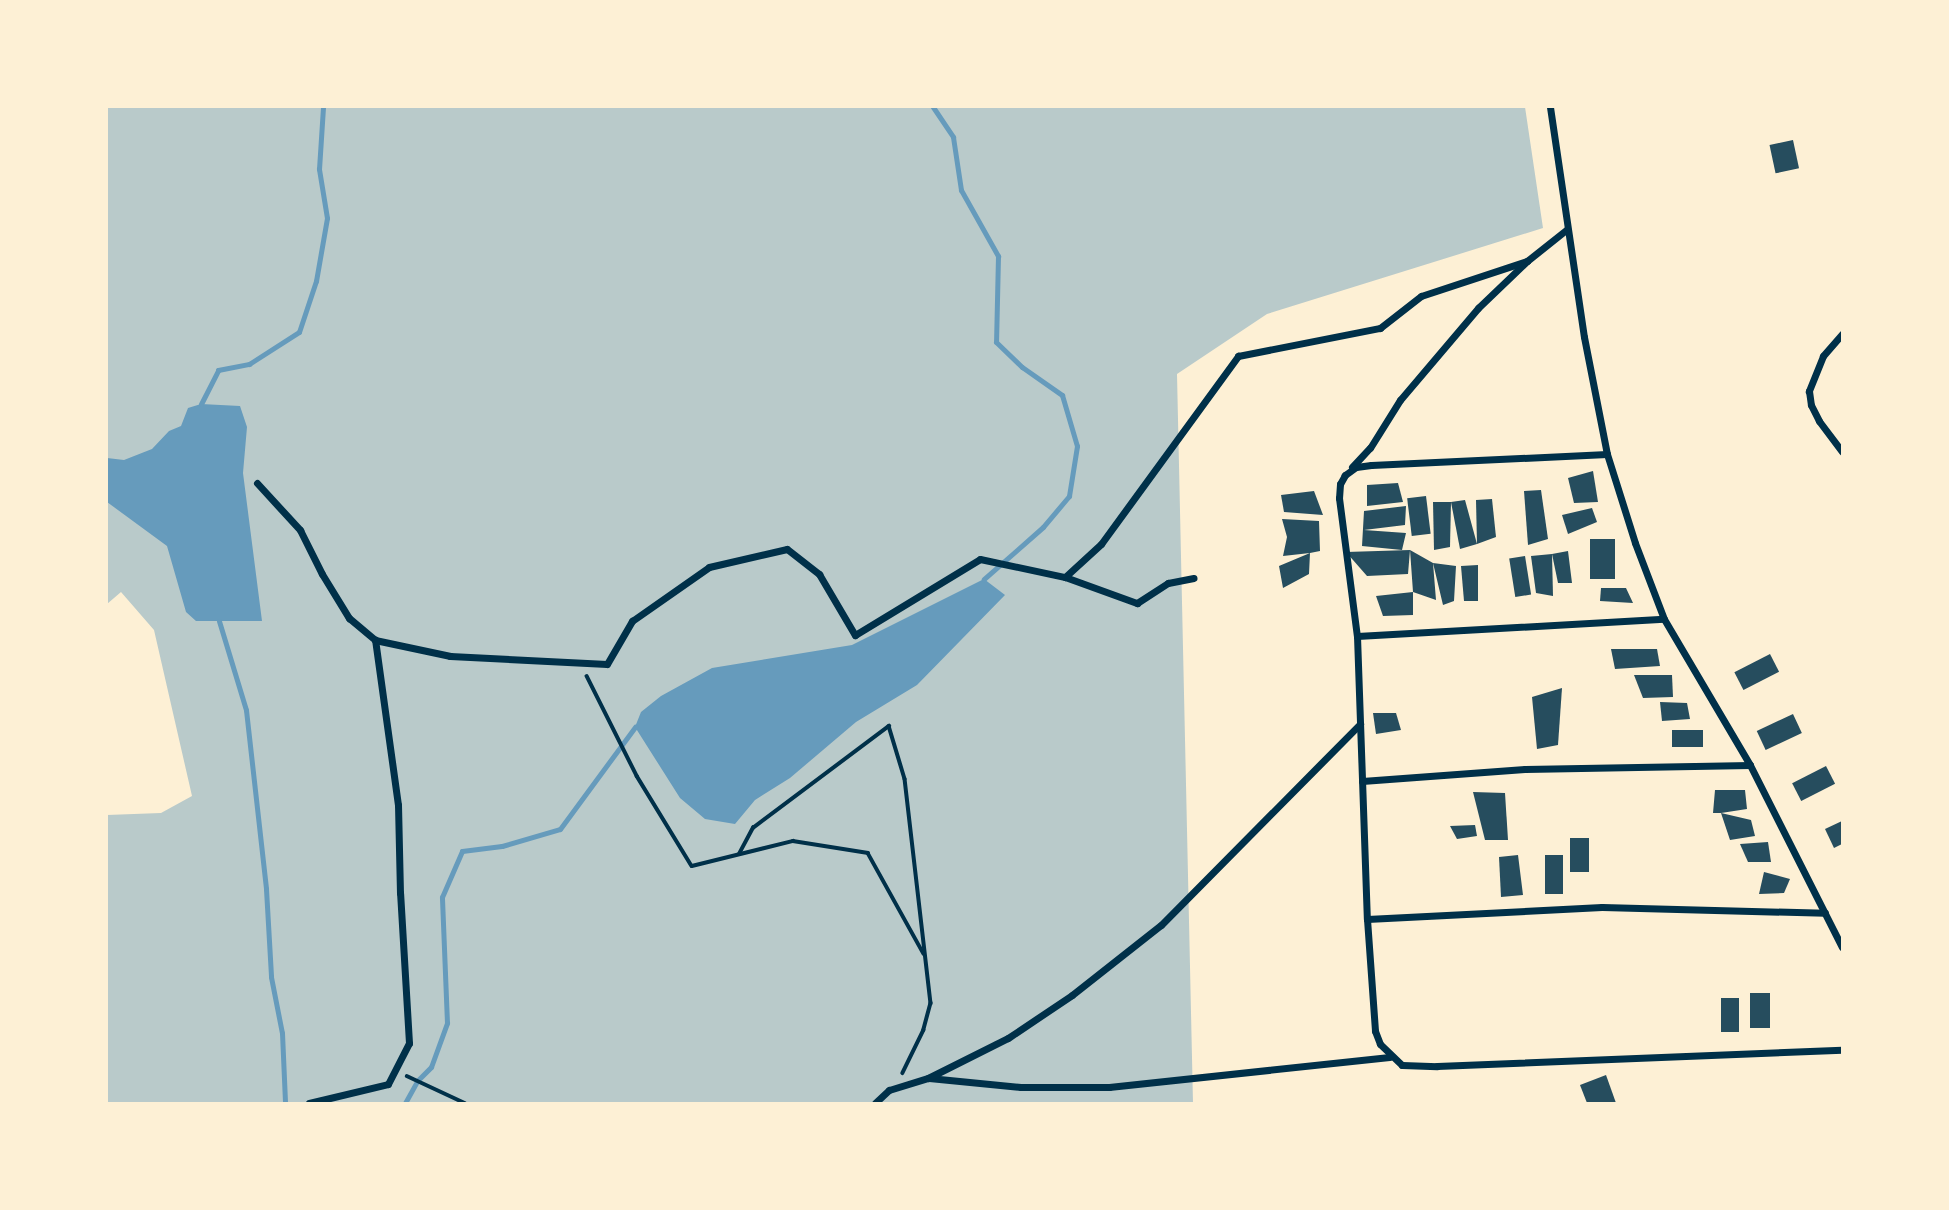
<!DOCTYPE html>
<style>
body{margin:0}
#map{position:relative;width:1949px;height:1210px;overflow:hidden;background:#fdf0d5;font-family:"Crimson Pro",serif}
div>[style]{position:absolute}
.green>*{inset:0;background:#b9caca}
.water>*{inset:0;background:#669bbc}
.stream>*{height:5px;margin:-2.5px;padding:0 2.5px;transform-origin:2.5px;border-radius:2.5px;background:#669bbc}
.building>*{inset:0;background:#264d5e;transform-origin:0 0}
.path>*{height:3.5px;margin:-1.75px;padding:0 1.75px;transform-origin:1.75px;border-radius:1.75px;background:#003049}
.minor>*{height:7px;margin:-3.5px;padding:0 3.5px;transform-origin:3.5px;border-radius:3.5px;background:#003049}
span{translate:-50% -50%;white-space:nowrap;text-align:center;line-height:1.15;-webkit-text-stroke:6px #fdf0d5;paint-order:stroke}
.frame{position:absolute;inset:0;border:108px solid #fdf0d5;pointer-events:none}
</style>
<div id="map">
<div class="green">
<div style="clip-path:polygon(107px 107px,1525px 107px,1543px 228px,1267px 314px,1177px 374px,1193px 1103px,107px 1103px,107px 815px,161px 813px,192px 796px,154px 630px,121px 592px,107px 604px)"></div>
</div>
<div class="water">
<div style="clip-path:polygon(201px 404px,240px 406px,247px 427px,243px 473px,262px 621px,196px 621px,186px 612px,167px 546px,107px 502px,107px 458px,124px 460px,152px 449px,169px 431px,181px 426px,188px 408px)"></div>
<div style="clip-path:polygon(984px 579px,1005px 595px,917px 685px,856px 722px,790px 778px,755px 800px,735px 824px,705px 819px,680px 798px,635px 727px,641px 712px,661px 696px,712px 668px,852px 645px)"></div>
</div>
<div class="stream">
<div style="left:933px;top:107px;width:36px;rotate:56deg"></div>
<div style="left:953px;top:137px;width:54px;rotate:81.4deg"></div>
<div style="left:961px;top:190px;width:76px;rotate:60.7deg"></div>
<div style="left:998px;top:256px;width:86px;rotate:91.3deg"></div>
<div style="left:996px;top:342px;width:36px;rotate:44deg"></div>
<div style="left:1022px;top:367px;width:49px;rotate:35deg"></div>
<div style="left:1062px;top:395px;width:53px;rotate:73.6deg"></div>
<div style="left:1077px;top:446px;width:51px;rotate:99.1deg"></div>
<div style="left:1069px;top:496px;width:40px;rotate:130deg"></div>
<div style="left:1043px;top:527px;width:79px;rotate:138.6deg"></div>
<div style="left:201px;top:404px;width:38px;rotate:-63deg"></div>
<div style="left:218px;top:370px;width:32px;rotate:-11deg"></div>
<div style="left:249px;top:364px;width:59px;rotate:-32.6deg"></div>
<div style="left:299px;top:332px;width:54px;rotate:-71.6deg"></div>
<div style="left:316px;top:281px;width:64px;rotate:-80.1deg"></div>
<div style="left:327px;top:218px;width:50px;rotate:-99.3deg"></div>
<div style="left:319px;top:169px;width:62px;rotate:-86.3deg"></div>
<div style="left:219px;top:621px;width:93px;rotate:73.1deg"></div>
<div style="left:246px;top:710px;width:180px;rotate:83.6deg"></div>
<div style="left:266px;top:889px;width:88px;rotate:86.7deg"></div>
<div style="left:271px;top:977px;width:57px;rotate:78.9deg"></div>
<div style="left:282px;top:1033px;width:70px;rotate:87.5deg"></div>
<div style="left:405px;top:1103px;width:25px;rotate:-61deg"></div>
<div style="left:417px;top:1081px;width:20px;rotate:-45deg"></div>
<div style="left:431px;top:1067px;width:47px;rotate:-70deg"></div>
<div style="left:447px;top:1023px;width:126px;rotate:-92.3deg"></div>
<div style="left:442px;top:897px;width:50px;rotate:-66.5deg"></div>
<div style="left:462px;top:851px;width:40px;rotate:-7.1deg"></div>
<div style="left:502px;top:846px;width:60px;rotate:-16.3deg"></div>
<div style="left:560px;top:829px;width:127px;rotate:-53.7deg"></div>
</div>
<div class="building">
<div style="left:1793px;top:140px;width:29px;height:24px;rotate:78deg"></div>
<div style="clip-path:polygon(1593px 471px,1598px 502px,1574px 503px,1568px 478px)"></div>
<div style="clip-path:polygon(1398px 483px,1403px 502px,1367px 506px,1367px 485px)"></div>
<div style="clip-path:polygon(1541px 490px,1548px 539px,1528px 545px,1524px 491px)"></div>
<div style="clip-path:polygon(1314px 491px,1323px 515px,1284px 512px,1281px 495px)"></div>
<div style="left:1426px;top:496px;width:38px;height:19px;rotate:83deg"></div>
<div style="clip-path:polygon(1492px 499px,1496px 537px,1477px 544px,1476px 500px)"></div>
<div style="clip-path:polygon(1465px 500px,1477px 544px,1460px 549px,1451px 502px)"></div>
<div style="clip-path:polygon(1433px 502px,1451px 502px,1450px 547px,1434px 550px)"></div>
<div style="clip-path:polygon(1406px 506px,1405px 525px,1364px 530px,1406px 533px,1402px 550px,1362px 546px,1364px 511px)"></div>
<div style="clip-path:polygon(1592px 508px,1597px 522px,1568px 534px,1562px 515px)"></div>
<div style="clip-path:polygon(1282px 519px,1319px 521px,1320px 551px,1310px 553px,1309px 574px,1283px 588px,1279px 566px,1310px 553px,1283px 556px,1287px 537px)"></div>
<div style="left:1615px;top:539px;width:40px;height:25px;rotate:90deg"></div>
<div style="clip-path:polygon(1410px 550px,1408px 574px,1367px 576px,1346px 552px,1410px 550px,1433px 563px,1456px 566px,1454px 601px,1443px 605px,1433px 563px,1436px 600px,1413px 592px)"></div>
<div style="clip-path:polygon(1568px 551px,1572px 583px,1558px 583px,1552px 554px)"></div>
<div style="clip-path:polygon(1552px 554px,1553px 596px,1536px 593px,1531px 556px)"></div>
<div style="left:1525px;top:556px;width:39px;height:16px;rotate:81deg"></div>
<div style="clip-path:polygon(1478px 565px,1478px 601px,1464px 601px,1461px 566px)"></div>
<div style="clip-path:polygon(1601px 588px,1626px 588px,1633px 603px,1600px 601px)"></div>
<div style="clip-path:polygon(1413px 592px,1413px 615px,1383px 616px,1376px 596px)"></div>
<div style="clip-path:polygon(1611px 649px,1657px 649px,1660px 666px,1615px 669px)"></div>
<div style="left:1770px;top:654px;width:20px;height:40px;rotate:63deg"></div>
<div style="clip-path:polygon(1634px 675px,1672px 675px,1673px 697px,1643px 698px)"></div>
<div style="clip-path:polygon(1562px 688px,1558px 745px,1537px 749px,1532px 697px)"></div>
<div style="clip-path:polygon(1660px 702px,1687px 703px,1690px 719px,1662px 721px)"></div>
<div style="clip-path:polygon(1373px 713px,1396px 713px,1401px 730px,1376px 734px)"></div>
<div style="left:1793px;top:714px;width:21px;height:40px;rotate:65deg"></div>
<div style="left:1672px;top:730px;width:31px;height:17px"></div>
<div style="left:1826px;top:766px;width:20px;height:38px;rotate:63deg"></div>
<div style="clip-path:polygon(1715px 790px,1745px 790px,1747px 809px,1721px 813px,1751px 820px,1755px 836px,1730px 840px,1721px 813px,1713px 813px)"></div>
<div style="clip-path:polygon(1473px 792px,1505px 793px,1508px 840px,1485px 840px)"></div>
<div style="clip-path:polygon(1842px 821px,1842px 844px,1834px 848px,1825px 829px)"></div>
<div style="clip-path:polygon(1475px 825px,1477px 836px,1457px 839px,1450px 826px)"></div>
<div style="left:1570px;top:838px;width:19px;height:34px"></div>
<div style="clip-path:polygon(1768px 842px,1771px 862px,1748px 862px,1740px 844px)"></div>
<div style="clip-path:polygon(1518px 855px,1523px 895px,1501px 897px,1499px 857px)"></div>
<div style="left:1545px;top:855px;width:18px;height:39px"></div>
<div style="clip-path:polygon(1764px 872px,1790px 879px,1784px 893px,1759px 894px)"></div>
<div style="left:1750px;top:993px;width:20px;height:35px"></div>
<div style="left:1721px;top:998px;width:18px;height:34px"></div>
<div style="clip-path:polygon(1606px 1075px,1616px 1103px,1587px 1103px,1580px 1085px)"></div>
</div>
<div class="path">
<div style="left:587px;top:676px;width:112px;rotate:63.4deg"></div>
<div style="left:637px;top:776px;width:105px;rotate:58.6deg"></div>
<div style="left:692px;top:866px;width:104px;rotate:-13.9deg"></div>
<div style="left:793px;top:841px;width:76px;rotate:9.1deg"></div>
<div style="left:868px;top:853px;width:115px;rotate:61deg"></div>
<div style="left:739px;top:854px;width:30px;rotate:-62deg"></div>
<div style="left:753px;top:828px;width:170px;rotate:-36.9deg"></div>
<div style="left:889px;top:726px;width:55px;rotate:73.2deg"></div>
<div style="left:905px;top:779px;width:226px;rotate:83.4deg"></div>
<div style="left:931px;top:1003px;width:28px;rotate:105deg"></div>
<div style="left:924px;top:1030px;width:48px;rotate:116deg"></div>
<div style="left:407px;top:1076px;width:64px;rotate:25deg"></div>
</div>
<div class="minor">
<div style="left:1550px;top:107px;width:232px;rotate:81.6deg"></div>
<div style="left:1584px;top:337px;width:119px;rotate:78.9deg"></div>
<div style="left:1607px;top:454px;width:93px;rotate:72.5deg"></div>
<div style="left:1635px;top:543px;width:81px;rotate:69.1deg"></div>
<div style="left:1664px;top:619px;width:169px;rotate:59.5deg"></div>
<div style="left:1750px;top:765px;width:204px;rotate:63.2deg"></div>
<div style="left:1842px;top:334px;width:29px;rotate:131deg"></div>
<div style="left:1823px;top:356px;width:38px;rotate:112deg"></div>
<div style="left:1809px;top:391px;width:14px;rotate:82deg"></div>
<div style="left:1811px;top:405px;width:18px;rotate:63deg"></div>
<div style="left:1819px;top:421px;width:38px;rotate:53deg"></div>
<div style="left:1607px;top:454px;width:236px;rotate:177.3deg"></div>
<div style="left:1371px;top:465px;width:15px;rotate:172deg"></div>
<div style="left:1356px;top:467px;width:14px;rotate:144deg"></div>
<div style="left:1345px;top:475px;width:10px;rotate:119deg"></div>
<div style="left:1340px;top:484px;width:14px;rotate:94deg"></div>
<div style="left:1339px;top:498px;width:139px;rotate:82.6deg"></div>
<div style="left:1357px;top:636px;width:283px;rotate:88deg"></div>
<div style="left:1367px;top:919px;width:112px;rotate:85.9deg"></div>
<div style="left:1375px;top:1031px;width:14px;rotate:69deg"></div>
<div style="left:1380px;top:1044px;width:30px;rotate:44deg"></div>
<div style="left:1402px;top:1065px;width:35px;rotate:2deg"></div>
<div style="left:1437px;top:1066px;width:405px;rotate:-2.3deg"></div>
<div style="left:1352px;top:467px;width:26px;rotate:-47deg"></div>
<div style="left:1370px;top:448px;width:57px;rotate:-58deg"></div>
<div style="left:1400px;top:400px;width:121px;rotate:-49.7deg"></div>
<div style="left:1478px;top:308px;width:68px;rotate:-43.8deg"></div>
<div style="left:1527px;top:261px;width:50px;rotate:-38.5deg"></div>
<div style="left:257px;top:483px;width:64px;rotate:47.5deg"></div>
<div style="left:300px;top:530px;width:49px;rotate:63.4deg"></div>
<div style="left:322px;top:574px;width:52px;rotate:58.5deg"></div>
<div style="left:349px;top:618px;width:34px;rotate:40deg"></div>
<div style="left:375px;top:640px;width:77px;rotate:12deg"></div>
<div style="left:450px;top:656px;width:157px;rotate:2.9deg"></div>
<div style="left:607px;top:664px;width:50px;rotate:-59.8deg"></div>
<div style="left:632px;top:621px;width:94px;rotate:-35deg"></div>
<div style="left:709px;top:567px;width:80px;rotate:-13deg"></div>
<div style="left:787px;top:549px;width:41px;rotate:38deg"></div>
<div style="left:819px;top:574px;width:71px;rotate:59.5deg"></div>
<div style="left:855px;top:635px;width:146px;rotate:-31.3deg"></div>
<div style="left:980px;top:559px;width:87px;rotate:12deg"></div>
<div style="left:1065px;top:577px;width:49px;rotate:-42.5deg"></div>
<div style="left:1101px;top:544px;width:233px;rotate:-53.9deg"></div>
<div style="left:1238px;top:356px;width:145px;rotate:-11.2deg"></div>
<div style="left:1380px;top:328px;width:52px;rotate:-38deg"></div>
<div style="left:1421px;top:296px;width:112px;rotate:-18.3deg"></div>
<div style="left:1065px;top:577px;width:77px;rotate:19.9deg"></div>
<div style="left:1137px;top:603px;width:37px;rotate:-33deg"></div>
<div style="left:1168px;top:583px;width:26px;rotate:-11deg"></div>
<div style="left:1357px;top:636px;width:307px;rotate:-3.2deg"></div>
<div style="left:1362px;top:781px;width:163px;rotate:-4.2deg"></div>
<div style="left:1525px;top:769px;width:225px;rotate:-1deg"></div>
<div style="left:1367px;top:919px;width:235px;rotate:-2.9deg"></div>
<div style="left:1602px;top:907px;width:223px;rotate:1.5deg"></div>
<div style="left:929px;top:1078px;width:92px;rotate:5.6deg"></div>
<div style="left:1021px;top:1087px;width:88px"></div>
<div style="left:1109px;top:1087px;width:282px;rotate:-6.1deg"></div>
<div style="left:309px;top:1103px;width:81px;rotate:-13.5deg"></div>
<div style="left:388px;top:1084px;width:46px;rotate:-62.9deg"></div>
<div style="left:409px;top:1043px;width:150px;rotate:-93.4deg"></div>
<div style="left:400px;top:893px;width:88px;rotate:-91.3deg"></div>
<div style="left:398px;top:805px;width:167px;rotate:-97.9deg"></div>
<div style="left:875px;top:1103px;width:19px;rotate:-43deg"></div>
<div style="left:889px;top:1090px;width:41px;rotate:-17.1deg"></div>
<div style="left:928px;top:1078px;width:89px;rotate:-26.6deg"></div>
<div style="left:1008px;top:1038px;width:77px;rotate:-33.9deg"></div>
<div style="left:1072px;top:995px;width:113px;rotate:-38.2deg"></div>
<div style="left:1161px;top:925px;width:283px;rotate:-45.3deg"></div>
</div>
<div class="frame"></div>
</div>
